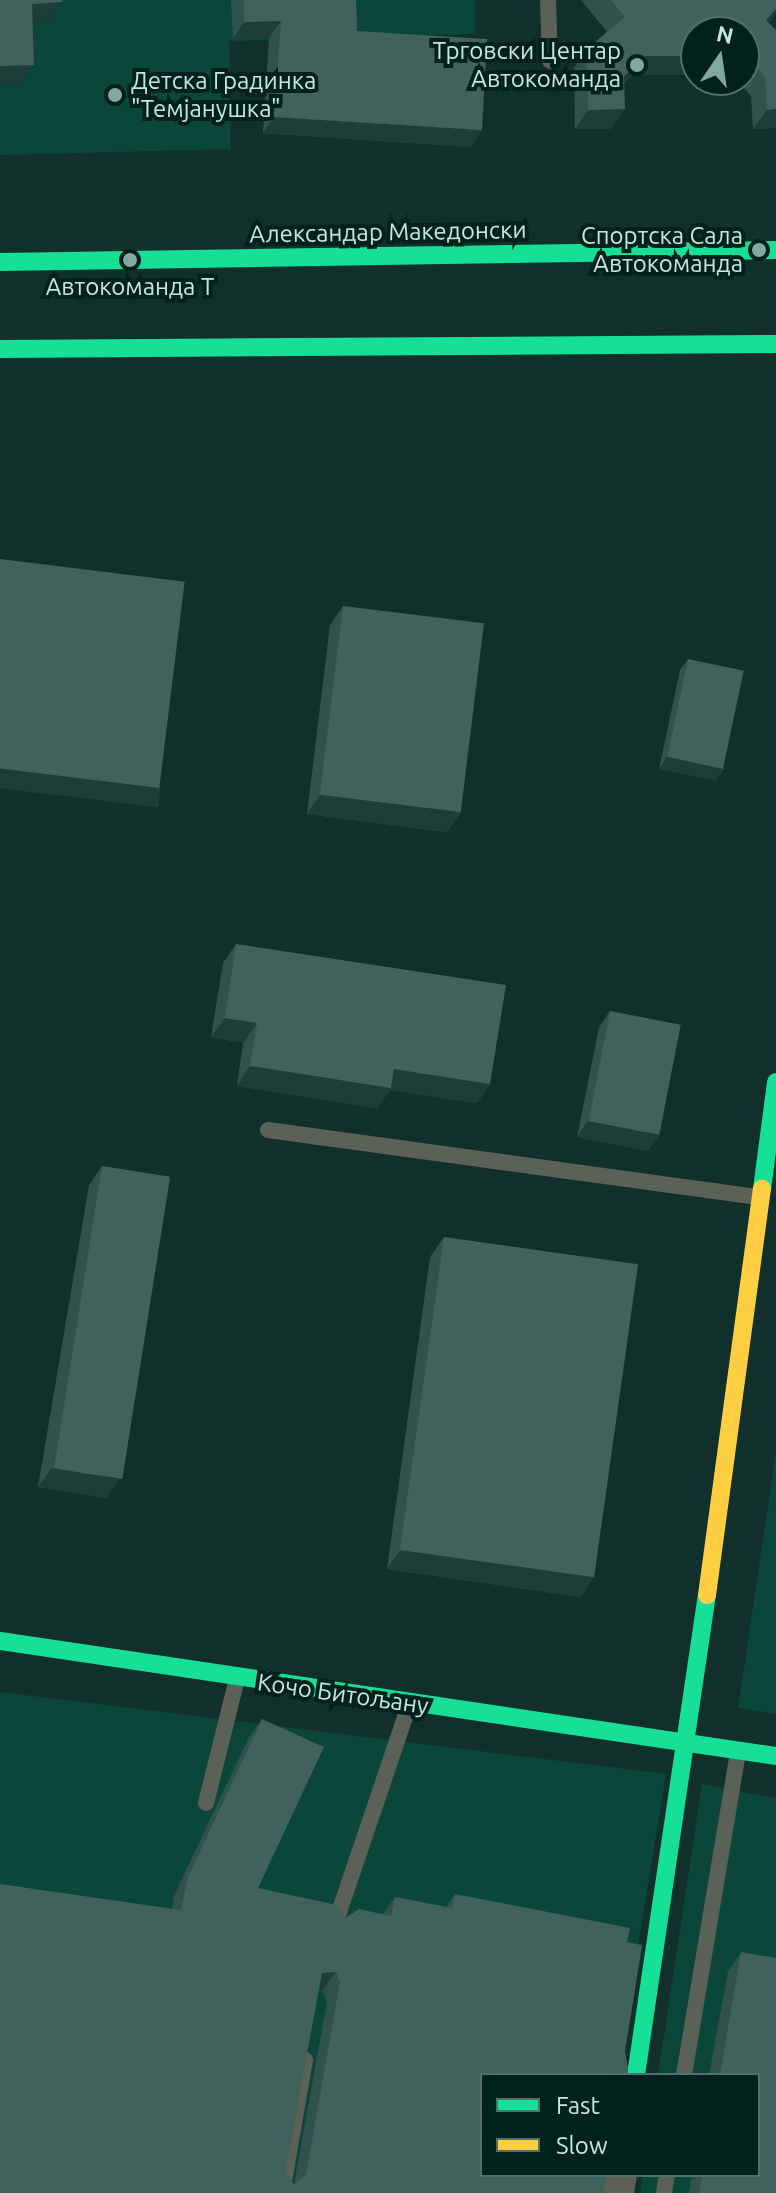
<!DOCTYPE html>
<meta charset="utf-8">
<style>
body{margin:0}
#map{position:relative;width:776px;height:2193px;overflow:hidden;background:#12302b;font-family:Ubuntu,sans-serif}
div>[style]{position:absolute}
.built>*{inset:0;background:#0b463b}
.lane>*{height:16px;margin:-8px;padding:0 8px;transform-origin:8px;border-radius:8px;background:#5b6157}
.street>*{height:32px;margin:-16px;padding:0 16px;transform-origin:16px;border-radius:16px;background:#5b6157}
.fast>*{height:18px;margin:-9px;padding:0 9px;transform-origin:9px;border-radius:9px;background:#16e098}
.slow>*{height:18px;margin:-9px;padding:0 9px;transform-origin:9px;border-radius:9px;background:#ffcf43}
.wall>*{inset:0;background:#31514b}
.shaded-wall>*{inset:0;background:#1e3d38;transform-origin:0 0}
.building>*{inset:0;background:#40625b;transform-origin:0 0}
.dots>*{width:22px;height:22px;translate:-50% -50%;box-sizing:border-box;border:4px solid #03211b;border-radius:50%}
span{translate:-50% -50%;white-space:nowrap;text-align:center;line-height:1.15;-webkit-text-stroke:8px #03211b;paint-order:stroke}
.poi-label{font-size:24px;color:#bfeade}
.right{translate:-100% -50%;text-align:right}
.left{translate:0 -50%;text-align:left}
.street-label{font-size:24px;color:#bfeade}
.legend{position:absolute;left:480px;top:2073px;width:280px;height:104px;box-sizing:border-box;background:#03211b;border:2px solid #4e7169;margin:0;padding:10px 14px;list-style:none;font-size:24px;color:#bfeade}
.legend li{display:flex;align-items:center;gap:16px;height:40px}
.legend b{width:40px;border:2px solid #4e7169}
.north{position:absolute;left:680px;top:16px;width:80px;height:80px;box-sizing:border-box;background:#03211b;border:2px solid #4e7169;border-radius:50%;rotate:13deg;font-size:22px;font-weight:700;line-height:32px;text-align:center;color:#bfeade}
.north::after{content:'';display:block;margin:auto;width:28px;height:36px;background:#82a99f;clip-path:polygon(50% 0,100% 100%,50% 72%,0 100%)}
</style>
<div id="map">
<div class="built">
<div style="clip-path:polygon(0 0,475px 0,475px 34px,229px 41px,231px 149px,0 155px)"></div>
<div style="clip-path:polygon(776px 1452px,776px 1714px,738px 1708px)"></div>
<div style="clip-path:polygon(0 1692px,666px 1774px,617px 2075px,482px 2075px,482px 2175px,598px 2193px,0 2193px)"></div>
<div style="clip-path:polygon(702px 1784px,776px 1798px,776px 2193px,640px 2193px,643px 2175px,758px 2175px,758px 2075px,658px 2075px)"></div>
</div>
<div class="lane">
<div style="left:548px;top:0;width:61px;rotate:88.1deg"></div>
<div style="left:268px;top:1130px;width:495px;rotate:7.8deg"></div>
<div style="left:206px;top:1803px;width:128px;rotate:-76deg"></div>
<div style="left:334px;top:1927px;width:234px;rotate:-71.3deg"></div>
<div style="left:684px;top:2075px;width:326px;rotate:-80.5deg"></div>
<div style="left:282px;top:2193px;width:135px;rotate:-80.2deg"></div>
<div style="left:664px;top:2193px;width:18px;rotate:-81deg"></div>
</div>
<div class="street">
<div style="left:618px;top:2193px;width:18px;rotate:-81deg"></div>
</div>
<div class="fast">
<div style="left:0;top:262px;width:776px;rotate:-0.89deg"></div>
<div style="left:0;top:349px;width:776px;rotate:-0.37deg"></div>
<div style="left:762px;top:1189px;width:108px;rotate:-82.5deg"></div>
<div style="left:0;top:1641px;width:784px;rotate:8.43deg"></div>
<div style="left:636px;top:2075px;width:485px;rotate:-81.6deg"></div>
</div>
<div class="slow">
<div style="left:707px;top:1595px;width:410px;rotate:-82.3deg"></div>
</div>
<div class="wall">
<div style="clip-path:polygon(231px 0,356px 0,357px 31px,482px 130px,470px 147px,263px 133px,269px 37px,233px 39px)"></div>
<div style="clip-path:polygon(581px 0,776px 0,768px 22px,776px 128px,753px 129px,751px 96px,737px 80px,744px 80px,744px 32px,696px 32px,696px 75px,632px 75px,624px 83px,611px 129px,575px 129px,574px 68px,587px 49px,607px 32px)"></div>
<div style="clip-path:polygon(343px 606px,461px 812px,447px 832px,307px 814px,330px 625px)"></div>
<div style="clip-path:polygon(688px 659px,724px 769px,715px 780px,659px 769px,680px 670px)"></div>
<div style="clip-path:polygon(236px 944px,490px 1084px,477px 1103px,390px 1090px,377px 1108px,237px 1086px,243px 1043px,211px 1037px,223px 963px)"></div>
<div style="clip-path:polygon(610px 1011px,648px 1151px,577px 1137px,599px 1027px)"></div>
<div style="clip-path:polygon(102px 1166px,106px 1498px,38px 1487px,89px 1185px)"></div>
<div style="clip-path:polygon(444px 1237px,581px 1597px,387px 1569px,430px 1257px)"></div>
<div style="clip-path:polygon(evenodd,262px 1719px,258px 1888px,345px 1918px,383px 1914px,395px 1897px,446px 1907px,455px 1894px,627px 1942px,603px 2193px,0 2193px,172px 1909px,174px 1896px,248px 1739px,262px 1719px,322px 1991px,327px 2002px,294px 2184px,285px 2172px,318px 1992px,322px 1991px)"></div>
<div style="clip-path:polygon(741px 1952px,776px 2193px,689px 2193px,692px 2175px,758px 2175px,758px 2075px,709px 2075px,728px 1971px)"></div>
</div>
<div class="shaded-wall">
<div style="clip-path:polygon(62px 2px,48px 22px,18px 23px,32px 4px)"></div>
<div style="clip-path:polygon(776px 9px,776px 14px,752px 39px,766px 20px)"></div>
<div style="clip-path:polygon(281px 21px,269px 37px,233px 39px,244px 22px)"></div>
<div style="clip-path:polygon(646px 56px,696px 56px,696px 75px,632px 75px,610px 95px,624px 76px)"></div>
<div style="clip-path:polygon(34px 65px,20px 84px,0 85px,0 66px)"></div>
<div style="clip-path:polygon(625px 109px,611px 129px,575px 129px,588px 110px)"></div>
<div style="clip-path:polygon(776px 109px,776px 128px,753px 129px,767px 110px)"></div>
<div style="clip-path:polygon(274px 117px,482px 130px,470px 147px,263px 133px)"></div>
<div style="clip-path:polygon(667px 757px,724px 769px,715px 780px,659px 769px)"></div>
<div style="left:0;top:767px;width:162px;height:21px;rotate:7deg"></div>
<div style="clip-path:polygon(320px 795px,461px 812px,447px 832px,307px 814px)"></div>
<div style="clip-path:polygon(225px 1018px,257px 1023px,243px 1043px,211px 1037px)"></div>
<div style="clip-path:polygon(250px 1066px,394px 1069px,490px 1084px,477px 1103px,390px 1090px,377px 1108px,237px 1086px)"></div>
<div style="clip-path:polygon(588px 1121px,660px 1135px,648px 1151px,577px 1137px)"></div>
<div style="clip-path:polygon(52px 1468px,120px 1479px,106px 1498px,38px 1487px)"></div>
<div style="clip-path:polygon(400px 1550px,594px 1577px,581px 1597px,387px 1569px)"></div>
<div style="clip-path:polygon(336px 1972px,322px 1991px,308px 1992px,322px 1973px)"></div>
</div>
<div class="building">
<div style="clip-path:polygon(0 0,62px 0,62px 2px,32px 4px,34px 65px,0 66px)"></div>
<div style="clip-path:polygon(244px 0,356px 0,357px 31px,487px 39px,482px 130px,274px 117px,281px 21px,244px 22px)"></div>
<div style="clip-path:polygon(611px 0,776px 0,776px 9px,766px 20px,776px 30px,776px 109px,767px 110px,765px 77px,746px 56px,744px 56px,744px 32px,696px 32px,696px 56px,646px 56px,624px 76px,625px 109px,588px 110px,587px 49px,625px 17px)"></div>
<div style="left:0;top:559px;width:186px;height:208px;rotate:7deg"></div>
<div style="left:343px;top:606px;width:142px;height:190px;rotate:7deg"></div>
<div style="left:688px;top:659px;width:57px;height:100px;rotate:12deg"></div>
<div style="clip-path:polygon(236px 944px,506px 985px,490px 1084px,394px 1069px,391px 1088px,250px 1066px,257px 1023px,225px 1018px)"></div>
<div style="left:610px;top:1011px;width:72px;height:112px;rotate:11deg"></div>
<div style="left:102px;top:1166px;width:69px;height:306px;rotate:9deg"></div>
<div style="left:444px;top:1237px;width:196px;height:316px;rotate:8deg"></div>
<div style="clip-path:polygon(evenodd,262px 1719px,324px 1747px,258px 1888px,337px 1905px,345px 1918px,359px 1909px,391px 1916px,395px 1897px,452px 1908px,455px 1894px,630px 1928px,627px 1942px,642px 1945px,625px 2052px,628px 2067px,626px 2075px,482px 2075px,482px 2175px,607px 2175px,603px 2193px,0 2193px,0 1884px,181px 1910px,188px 1877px,262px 1719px,336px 1972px,340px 1982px,306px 2175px,294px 2184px,285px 2172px,322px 1973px,336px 1972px)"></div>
<div style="clip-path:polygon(741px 1952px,776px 1958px,776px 2193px,699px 2193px,702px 2175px,758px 2175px,758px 2075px,720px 2075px)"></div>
</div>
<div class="dots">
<div style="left:637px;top:65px;background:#82a99f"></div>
<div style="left:115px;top:95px;background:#82a99f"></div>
<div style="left:759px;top:250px;background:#82a99f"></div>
<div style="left:130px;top:260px;background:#82a99f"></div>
</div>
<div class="poi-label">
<span class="right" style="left:621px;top:65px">Трговски Центар<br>Автокоманда</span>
<span class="left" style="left:131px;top:95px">Детска Градинка<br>"Темјанушка"</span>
<span class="right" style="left:743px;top:250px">Спортска Сала<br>Автокоманда</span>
<span style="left:130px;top:287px">Автокоманда Т</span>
</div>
<div class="street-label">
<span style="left:388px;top:232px;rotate:-1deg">Александар Македонски</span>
<span style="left:343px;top:1694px;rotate:8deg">Кочо Битољану</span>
</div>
<ul class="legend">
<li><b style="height:10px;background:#16e098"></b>Fast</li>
<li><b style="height:10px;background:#ffcf43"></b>Slow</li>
</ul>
<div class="north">N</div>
</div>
